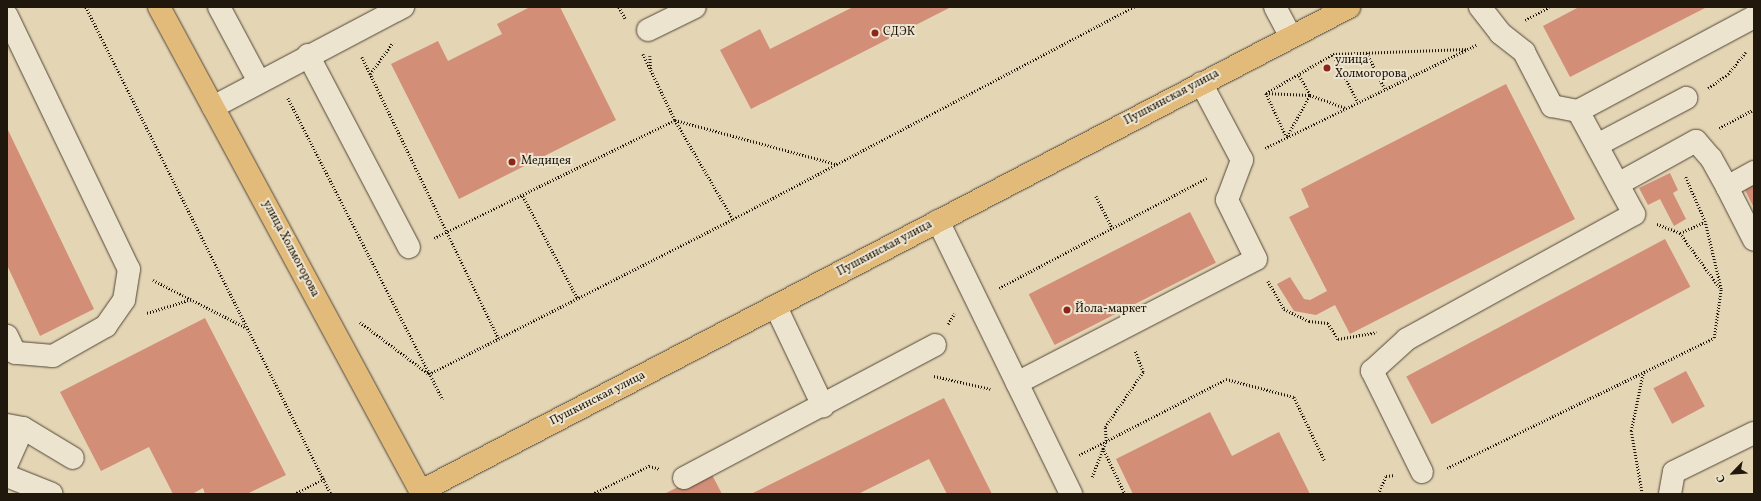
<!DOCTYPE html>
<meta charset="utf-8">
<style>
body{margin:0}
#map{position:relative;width:1761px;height:501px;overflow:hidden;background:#e4d5b5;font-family:Vollkorn,serif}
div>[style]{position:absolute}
.building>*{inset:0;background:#d38e78;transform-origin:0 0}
.path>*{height:2.5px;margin-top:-1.25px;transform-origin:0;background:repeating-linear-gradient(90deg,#20180d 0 1px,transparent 0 3px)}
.roads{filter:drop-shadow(0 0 1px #514737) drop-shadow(0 0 1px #514737)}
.minor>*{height:22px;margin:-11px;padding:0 11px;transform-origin:11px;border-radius:11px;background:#ede4cf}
.major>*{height:22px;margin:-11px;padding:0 11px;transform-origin:11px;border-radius:11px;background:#e2ba7a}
.dots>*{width:11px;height:11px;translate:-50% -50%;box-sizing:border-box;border:2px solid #ede4cf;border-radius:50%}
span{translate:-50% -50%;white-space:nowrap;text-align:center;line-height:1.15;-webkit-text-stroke:4px #ede4cf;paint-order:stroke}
.poi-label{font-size:12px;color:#20180d}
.left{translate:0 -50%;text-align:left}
.street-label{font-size:12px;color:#20180d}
.frame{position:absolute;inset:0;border:8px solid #20180d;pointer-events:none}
.north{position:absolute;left:1713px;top:453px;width:40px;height:40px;-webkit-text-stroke:3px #ede4cf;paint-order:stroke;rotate:245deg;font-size:11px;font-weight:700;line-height:16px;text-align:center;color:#20180d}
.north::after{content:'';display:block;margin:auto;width:14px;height:18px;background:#20180d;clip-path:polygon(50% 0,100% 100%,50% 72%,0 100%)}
</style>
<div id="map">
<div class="building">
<div style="clip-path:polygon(530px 7px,560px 7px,616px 120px,459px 199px,391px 64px,438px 41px,448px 61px,502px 34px,497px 24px)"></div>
<div style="clip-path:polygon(853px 7px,951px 7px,751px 109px,720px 50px,760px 29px,770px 49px)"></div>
<div style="clip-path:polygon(1579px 7px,1707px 7px,1570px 77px,1543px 26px)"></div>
<div style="clip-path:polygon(1506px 84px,1575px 219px,1350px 334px,1335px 305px,1316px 315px,1294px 311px,1277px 284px,1290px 277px,1304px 299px,1310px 300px,1327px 291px,1289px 217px,1309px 207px,1301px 189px)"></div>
<div style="clip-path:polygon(7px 128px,94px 309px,40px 336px,7px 265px)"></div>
<div style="clip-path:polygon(1670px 173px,1678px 190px,1673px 193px,1686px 219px,1674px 226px,1660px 199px,1648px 205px,1639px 188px)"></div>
<div style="clip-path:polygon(1754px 185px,1754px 208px,1745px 190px)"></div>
<div style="left:1190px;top:212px;width:57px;height:181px;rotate:63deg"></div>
<div style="left:1665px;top:239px;width:54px;height:293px;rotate:62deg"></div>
<div style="clip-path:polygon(205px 318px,286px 475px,247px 494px,205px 494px,203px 488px,192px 494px,173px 494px,149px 447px,101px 471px,60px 392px)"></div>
<div style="left:1686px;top:371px;width:40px;height:37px;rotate:62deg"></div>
<div style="clip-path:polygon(944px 398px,992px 494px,947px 494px,929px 459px,858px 494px,751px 494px)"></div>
<div style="clip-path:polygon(1210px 412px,1232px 456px,1279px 432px,1310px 494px,1133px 494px,1116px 459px)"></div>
<div style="clip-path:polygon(710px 471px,722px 494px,664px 494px)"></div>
</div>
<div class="path">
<div style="left:86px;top:7px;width:545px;rotate:63.29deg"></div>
<div style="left:619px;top:7px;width:13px;rotate:61deg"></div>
<div style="left:1525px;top:20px;width:27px;rotate:-28deg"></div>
<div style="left:1367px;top:53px;width:40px;rotate:63.4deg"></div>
<div style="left:643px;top:54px;width:73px;rotate:64.1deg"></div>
<div style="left:675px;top:120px;width:115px;rotate:59.6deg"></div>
<div style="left:1333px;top:54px;width:54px;rotate:62.5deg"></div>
<div style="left:650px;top:56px;width:13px;rotate:86deg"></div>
<div style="left:362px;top:57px;width:314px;rotate:64.1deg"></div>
<div style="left:370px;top:74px;width:39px;rotate:-54deg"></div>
<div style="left:1708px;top:88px;width:24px;rotate:-35deg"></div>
<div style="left:1728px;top:74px;width:28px;rotate:-51deg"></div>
<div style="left:1266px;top:93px;width:78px;rotate:-30.2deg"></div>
<div style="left:1333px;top:54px;width:133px;rotate:-2.2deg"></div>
<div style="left:1266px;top:93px;width:44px;rotate:2.6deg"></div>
<div style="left:1310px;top:95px;width:37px;rotate:20deg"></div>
<div style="left:1266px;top:93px;width:47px;rotate:65.1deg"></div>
<div style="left:288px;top:98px;width:339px;rotate:62.8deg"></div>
<div style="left:1719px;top:128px;width:40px;rotate:-28deg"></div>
<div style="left:1287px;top:136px;width:47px;rotate:-60.7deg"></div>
<div style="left:1310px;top:95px;width:24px;rotate:-120deg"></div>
<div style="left:1265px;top:148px;width:235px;rotate:-26deg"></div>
<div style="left:523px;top:196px;width:115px;rotate:61.9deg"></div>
<div style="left:1096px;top:196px;width:36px;rotate:63deg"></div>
<div style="left:1657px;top:224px;width:25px;rotate:21deg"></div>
<div style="left:1680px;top:233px;width:68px;rotate:54deg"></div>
<div style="left:1680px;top:233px;width:27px;rotate:-24deg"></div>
<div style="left:434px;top:238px;width:268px;rotate:-26.1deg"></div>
<div style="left:675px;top:120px;width:167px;rotate:15.3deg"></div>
<div style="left:153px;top:280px;width:103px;rotate:27.1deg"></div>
<div style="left:1268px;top:281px;width:32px;rotate:60deg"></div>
<div style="left:1284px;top:309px;width:28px;rotate:26deg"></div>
<div style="left:1309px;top:321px;width:19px;rotate:6deg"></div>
<div style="left:1328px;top:323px;width:19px;rotate:58deg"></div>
<div style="left:1338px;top:339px;width:39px;rotate:-10deg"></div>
<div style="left:999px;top:288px;width:235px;rotate:-27.9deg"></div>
<div style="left:147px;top:313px;width:47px;rotate:-17.3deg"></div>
<div style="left:360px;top:322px;width:86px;rotate:37deg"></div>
<div style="left:948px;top:324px;width:12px;rotate:-59deg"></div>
<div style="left:429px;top:374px;width:341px;rotate:-27deg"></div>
<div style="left:733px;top:219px;width:454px;rotate:-27.9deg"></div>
<div style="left:934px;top:376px;width:58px;rotate:12.8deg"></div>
<div style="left:1103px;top:448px;width:51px;rotate:64.4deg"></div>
<div style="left:1079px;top:455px;width:165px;rotate:-27.3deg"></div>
<div style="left:1226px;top:379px;width:70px;rotate:14.8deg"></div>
<div style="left:1294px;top:397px;width:71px;rotate:64.2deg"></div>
<div style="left:1447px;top:468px;width:297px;rotate:-26deg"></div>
<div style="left:1714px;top:338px;width:49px;rotate:-81.9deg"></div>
<div style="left:1721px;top:289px;width:69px;rotate:-103.4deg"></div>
<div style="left:1705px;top:222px;width:50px;rotate:-113.5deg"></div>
<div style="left:1092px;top:477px;width:39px;rotate:-69deg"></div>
<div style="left:1106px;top:441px;width:14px;rotate:-94deg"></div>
<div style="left:1105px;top:427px;width:67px;rotate:-55.4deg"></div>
<div style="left:1143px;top:372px;width:22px;rotate:-111deg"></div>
<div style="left:294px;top:494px;width:34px;rotate:-27deg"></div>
<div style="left:592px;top:494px;width:64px;rotate:-26.2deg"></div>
<div style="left:649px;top:466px;width:11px;rotate:15deg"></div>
<div style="left:1378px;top:494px;width:20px;rotate:-66deg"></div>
<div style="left:1386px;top:476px;width:9px;rotate:-6deg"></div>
<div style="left:1642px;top:494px;width:64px;rotate:-99.9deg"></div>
<div style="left:1631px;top:431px;width:59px;rotate:-78.3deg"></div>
</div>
<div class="roads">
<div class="minor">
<div style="left:219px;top:7px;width:85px;rotate:61.9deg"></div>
<div style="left:1275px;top:7px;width:34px;rotate:62deg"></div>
<div style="left:1480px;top:7px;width:33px;rotate:52deg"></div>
<div style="left:1500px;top:33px;width:31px;rotate:38deg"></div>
<div style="left:1524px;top:52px;width:61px;rotate:62.6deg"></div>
<div style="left:1552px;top:106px;width:26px;rotate:11deg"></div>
<div style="left:1578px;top:111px;width:200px;rotate:-28.1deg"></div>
<div style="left:7px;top:16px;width:281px;rotate:64.3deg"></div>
<div style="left:129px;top:269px;width:31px;rotate:99deg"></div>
<div style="left:124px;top:300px;width:32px;rotate:125deg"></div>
<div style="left:106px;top:326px;width:61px;rotate:150.5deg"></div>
<div style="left:53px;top:356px;width:38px;rotate:-175deg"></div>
<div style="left:15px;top:353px;width:19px;rotate:-115deg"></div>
<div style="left:648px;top:30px;width:52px;rotate:-26.1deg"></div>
<div style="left:308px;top:55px;width:217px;rotate:62.3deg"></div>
<div style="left:213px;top:107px;width:215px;rotate:-27.8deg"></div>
<div style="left:1597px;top:145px;width:101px;rotate:-27.8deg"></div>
<div style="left:1754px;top:172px;width:31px;rotate:151deg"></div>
<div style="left:1727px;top:187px;width:59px;rotate:63deg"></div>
<div style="left:1618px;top:184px;width:89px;rotate:-28.9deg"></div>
<div style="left:1696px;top:141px;width:23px;rotate:49deg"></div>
<div style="left:1711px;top:158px;width:33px;rotate:61deg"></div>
<div style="left:938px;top:221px;width:304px;rotate:64deg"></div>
<div style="left:776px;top:307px;width:110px;rotate:64.6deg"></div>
<div style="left:1017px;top:383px;width:269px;rotate:-27.4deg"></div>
<div style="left:1256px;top:259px;width:66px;rotate:-116.2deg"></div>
<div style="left:1227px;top:200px;width:43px;rotate:-69.4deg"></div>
<div style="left:1242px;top:160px;width:87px;rotate:-118deg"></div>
<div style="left:7px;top:425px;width:16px;rotate:11deg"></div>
<div style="left:23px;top:428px;width:39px;rotate:114deg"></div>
<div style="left:23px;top:428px;width:58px;rotate:31deg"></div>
<div style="left:1422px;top:472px;width:113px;rotate:-116.3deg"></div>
<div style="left:1372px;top:371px;width:47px;rotate:-42.4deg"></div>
<div style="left:1407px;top:339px;width:259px;rotate:-28.8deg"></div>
<div style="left:1634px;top:214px;width:117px;rotate:-118.5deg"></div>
<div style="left:7px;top:476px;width:48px;rotate:21.8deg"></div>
<div style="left:684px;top:478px;width:284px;rotate:-27.9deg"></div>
<div style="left:1670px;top:494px;width:22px;rotate:-80deg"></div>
<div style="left:1674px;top:472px;width:89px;rotate:-26deg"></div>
</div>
<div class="major">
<div style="left:159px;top:7px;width:553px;rotate:61.63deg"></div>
<div style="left:421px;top:491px;width:1047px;rotate:-27.54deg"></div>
</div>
</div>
<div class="dots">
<div style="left:875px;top:33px;background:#8f2418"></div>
<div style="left:1327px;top:68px;background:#8f2418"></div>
<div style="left:512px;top:162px;background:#8f2418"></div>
<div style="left:1067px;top:310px;background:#8f2418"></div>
</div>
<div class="poi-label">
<span class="left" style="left:883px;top:33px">СДЭК</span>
<span class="left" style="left:1335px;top:68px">улица<br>Холмогорова</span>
<span class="left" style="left:521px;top:162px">Медицея</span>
<span class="left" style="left:1075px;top:310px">Йола-маркет</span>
</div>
<div class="street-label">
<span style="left:1172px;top:98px;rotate:-28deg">Пушкинская улица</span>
<span style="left:290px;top:249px;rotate:62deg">улица Холмогорова</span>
<span style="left:885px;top:249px;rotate:-28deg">Пушкинская улица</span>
<span style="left:598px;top:399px;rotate:-27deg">Пушкинская улица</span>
</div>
<div class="frame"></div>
<div class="north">С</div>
</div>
